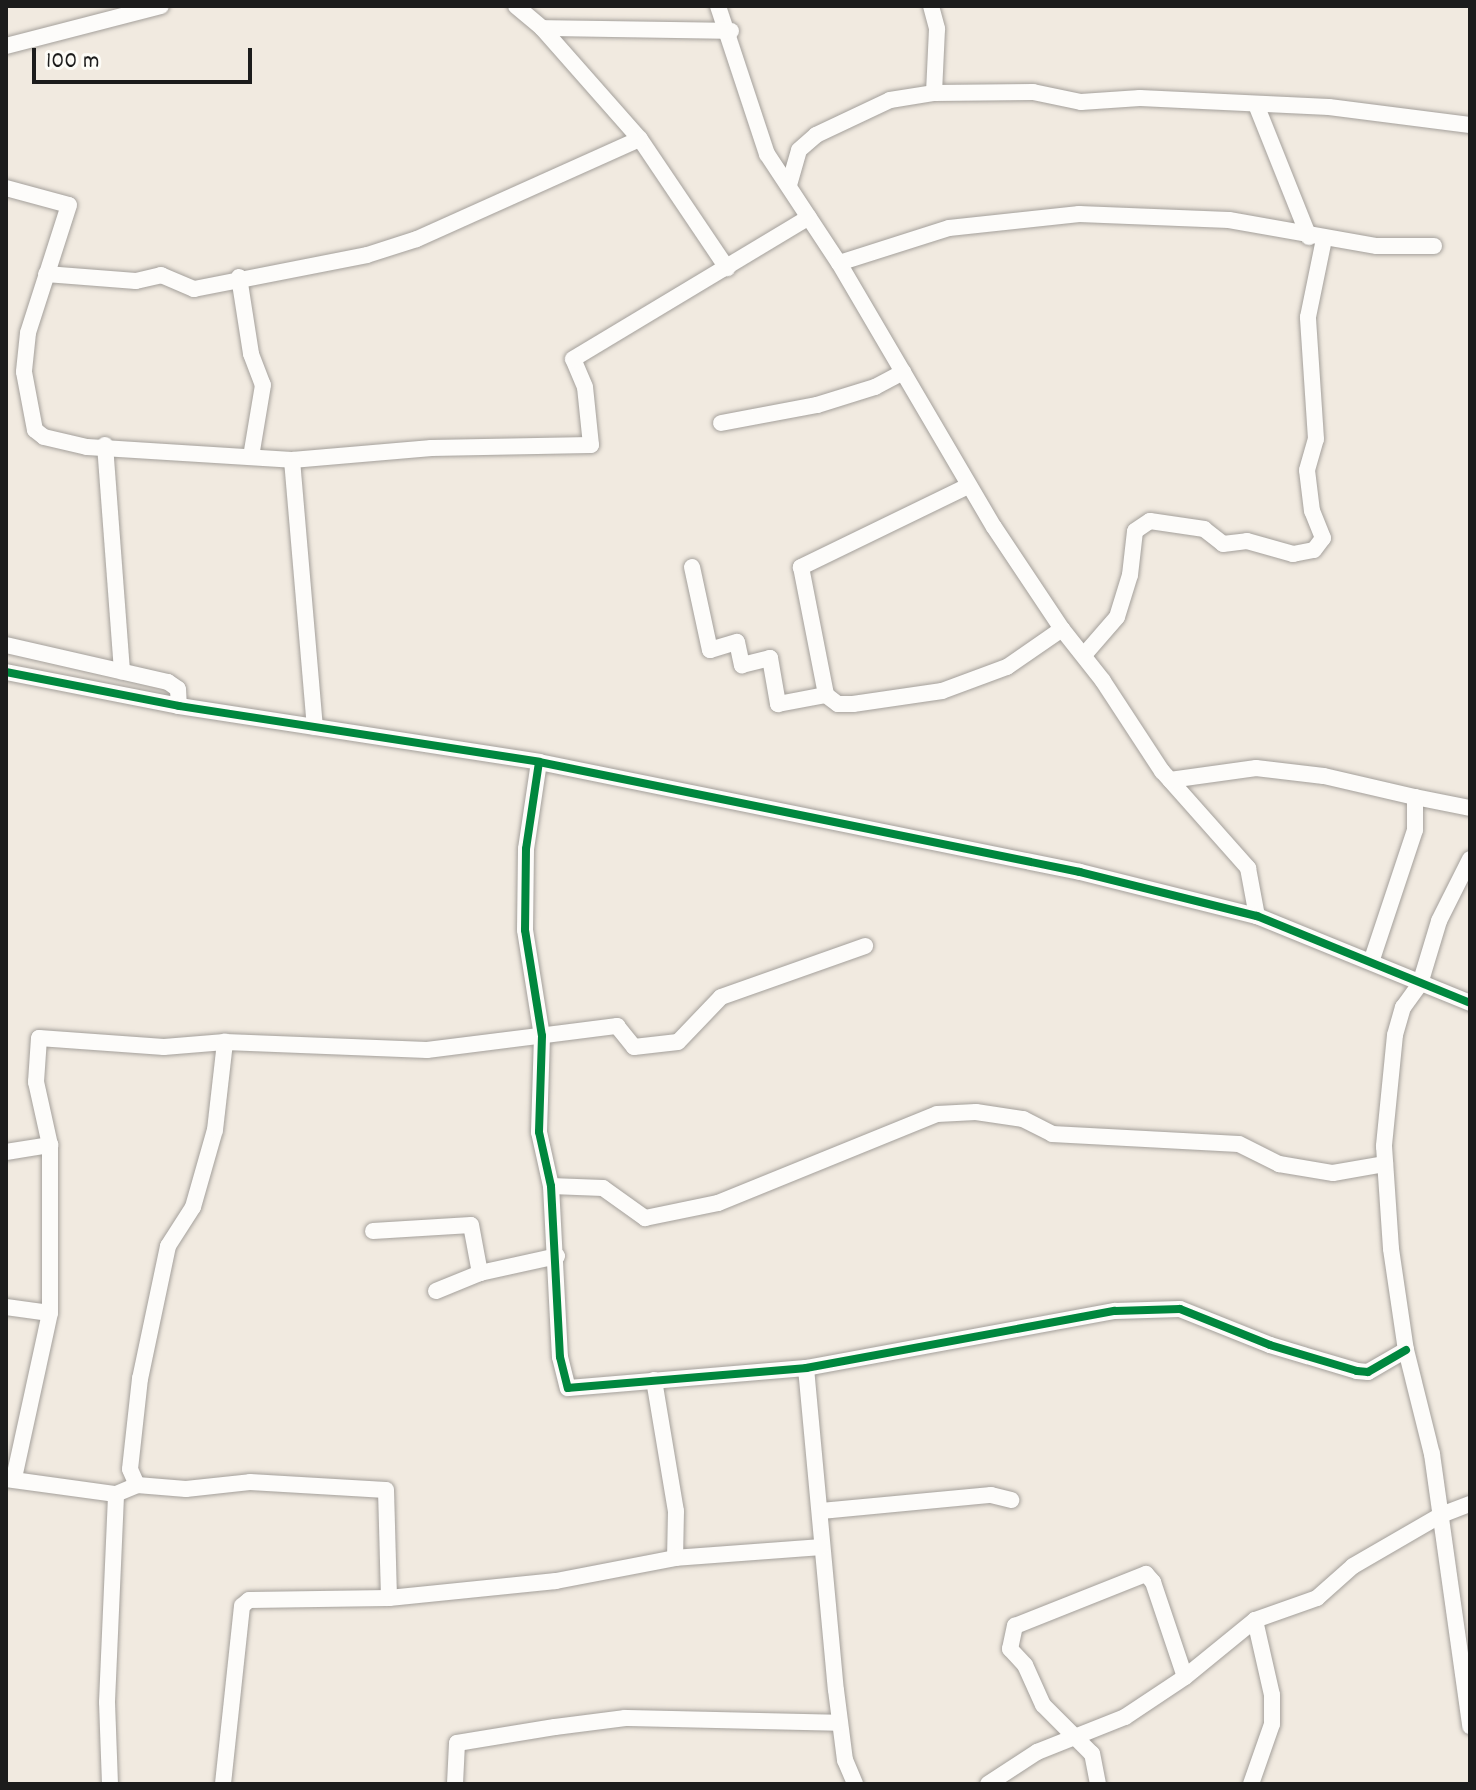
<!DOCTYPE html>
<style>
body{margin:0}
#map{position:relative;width:1476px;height:1790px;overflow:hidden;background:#f1eae0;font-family:Dekko,sans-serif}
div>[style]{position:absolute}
.roads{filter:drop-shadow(0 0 2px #a4a09b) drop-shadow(0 0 2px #a4a09b)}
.minor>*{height:16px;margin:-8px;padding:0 8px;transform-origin:8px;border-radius:8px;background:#fdfcfa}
.cycleway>*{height:8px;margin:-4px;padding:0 4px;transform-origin:4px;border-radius:4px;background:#00873e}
span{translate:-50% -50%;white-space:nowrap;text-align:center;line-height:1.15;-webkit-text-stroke:7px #fdfcf7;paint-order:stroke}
.frame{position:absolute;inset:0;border:8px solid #1c1c1c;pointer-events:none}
.scale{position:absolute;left:32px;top:48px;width:220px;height:36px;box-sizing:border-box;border:4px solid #1c1c1c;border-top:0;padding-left:10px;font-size:24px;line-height:28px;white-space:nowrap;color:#1c1c1c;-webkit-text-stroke:6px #fdfcf7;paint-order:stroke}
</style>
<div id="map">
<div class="roads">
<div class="minor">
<div style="left:516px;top:6px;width:34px;rotate:40deg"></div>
<div style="left:542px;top:28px;width:148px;rotate:48.6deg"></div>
<div style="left:640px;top:139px;width:156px;rotate:56deg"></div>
<div style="left:718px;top:6px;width:156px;rotate:71.7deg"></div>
<div style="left:767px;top:154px;width:131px;rotate:56.6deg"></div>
<div style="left:839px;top:263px;width:306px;rotate:59.6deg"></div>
<div style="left:994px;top:527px;width:123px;rotate:56.3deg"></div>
<div style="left:1062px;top:629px;width:66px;rotate:51.7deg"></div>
<div style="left:1103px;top:681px;width:108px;rotate:56.8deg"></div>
<div style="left:1162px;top:771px;width:130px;rotate:48.4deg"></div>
<div style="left:1248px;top:868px;width:49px;rotate:79.4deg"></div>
<div style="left:931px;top:6px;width:24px;rotate:75deg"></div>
<div style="left:937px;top:29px;width:64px;rotate:92.7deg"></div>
<div style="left:542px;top:28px;width:189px;rotate:0.9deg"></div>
<div style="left:6px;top:46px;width:160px;rotate:-14.5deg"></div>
<div style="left:1257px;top:107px;width:140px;rotate:68.2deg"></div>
<div style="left:789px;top:185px;width:36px;rotate:-74deg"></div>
<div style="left:799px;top:150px;width:23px;rotate:-41deg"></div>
<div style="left:816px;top:135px;width:82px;rotate:-25.3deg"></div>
<div style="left:890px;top:100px;width:45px;rotate:-9deg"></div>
<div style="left:934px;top:93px;width:99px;rotate:-0.6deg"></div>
<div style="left:1033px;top:92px;width:49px;rotate:11.8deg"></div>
<div style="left:1081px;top:102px;width:59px;rotate:-3.9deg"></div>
<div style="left:1140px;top:98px;width:189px;rotate:2.7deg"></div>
<div style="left:1329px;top:107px;width:142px;rotate:7.3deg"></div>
<div style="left:6px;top:188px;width:65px;rotate:15.1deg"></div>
<div style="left:69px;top:205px;width:134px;rotate:107.8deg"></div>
<div style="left:28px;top:333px;width:39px;rotate:96deg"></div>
<div style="left:24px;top:372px;width:59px;rotate:79.3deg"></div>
<div style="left:35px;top:430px;width:11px;rotate:38deg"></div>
<div style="left:44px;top:437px;width:44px;rotate:13.1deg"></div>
<div style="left:87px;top:447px;width:205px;rotate:3.6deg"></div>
<div style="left:292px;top:460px;width:140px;rotate:-4.9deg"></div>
<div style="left:431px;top:448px;width:160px;rotate:-1.1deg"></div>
<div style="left:591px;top:445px;width:58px;rotate:-95.9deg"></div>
<div style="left:585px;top:387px;width:30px;rotate:-113deg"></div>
<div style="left:573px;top:359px;width:275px;rotate:-31deg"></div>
<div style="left:839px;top:263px;width:115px;rotate:-17.7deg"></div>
<div style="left:949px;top:228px;width:131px;rotate:-6.1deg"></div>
<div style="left:1079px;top:214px;width:150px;rotate:2.3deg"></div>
<div style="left:1229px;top:220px;width:150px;rotate:10deg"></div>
<div style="left:1377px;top:246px;width:57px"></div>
<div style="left:46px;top:274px;width:90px;rotate:4.4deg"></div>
<div style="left:136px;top:281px;width:26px;rotate:-13deg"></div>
<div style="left:161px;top:275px;width:36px;rotate:23deg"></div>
<div style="left:194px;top:289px;width:176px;rotate:-11.1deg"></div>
<div style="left:367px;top:255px;width:52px;rotate:-17.7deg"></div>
<div style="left:417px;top:239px;width:244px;rotate:-24.2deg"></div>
<div style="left:239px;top:277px;width:78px;rotate:81.1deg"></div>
<div style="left:251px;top:354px;width:33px;rotate:69deg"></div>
<div style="left:263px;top:385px;width:73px;rotate:99.5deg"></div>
<div style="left:721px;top:423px;width:98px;rotate:-10.6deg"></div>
<div style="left:817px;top:405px;width:61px;rotate:-17.2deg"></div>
<div style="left:875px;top:387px;width:32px;rotate:-28deg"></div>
<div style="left:105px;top:445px;width:227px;rotate:85.7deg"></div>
<div style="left:292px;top:460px;width:268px;rotate:85.1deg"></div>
<div style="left:968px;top:486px;width:186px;rotate:154.1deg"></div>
<div style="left:801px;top:567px;width:130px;rotate:78.9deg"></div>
<div style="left:826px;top:695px;width:15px;rotate:37deg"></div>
<div style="left:838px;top:704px;width:15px"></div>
<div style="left:853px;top:704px;width:90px;rotate:-8.3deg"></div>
<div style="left:942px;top:691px;width:69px;rotate:-20.3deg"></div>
<div style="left:1007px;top:667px;width:67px;rotate:-34.6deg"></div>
<div style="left:692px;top:567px;width:85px;rotate:77.8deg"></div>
<div style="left:710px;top:650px;width:28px;rotate:-17deg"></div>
<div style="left:737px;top:642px;width:24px;rotate:78deg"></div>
<div style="left:742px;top:665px;width:29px;rotate:-14deg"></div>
<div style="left:770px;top:658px;width:47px;rotate:80.1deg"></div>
<div style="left:778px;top:704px;width:49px;rotate:-10.6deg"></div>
<div style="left:6px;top:645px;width:166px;rotate:12.9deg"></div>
<div style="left:168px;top:682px;width:12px;rotate:35deg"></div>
<div style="left:178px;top:689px;width:17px;rotate:87deg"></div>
<div style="left:1084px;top:655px;width:50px;rotate:-49deg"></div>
<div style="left:1117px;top:617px;width:44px;rotate:-72.8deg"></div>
<div style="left:1130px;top:575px;width:44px;rotate:-83.5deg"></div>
<div style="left:1135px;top:531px;width:18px;rotate:-34deg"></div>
<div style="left:1150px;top:521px;width:55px;rotate:8.4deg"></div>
<div style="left:1204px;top:529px;width:24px;rotate:38deg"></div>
<div style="left:1223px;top:544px;width:24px;rotate:-7deg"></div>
<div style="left:1247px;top:541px;width:48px;rotate:15.8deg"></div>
<div style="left:1293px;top:554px;width:21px;rotate:-11deg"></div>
<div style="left:1314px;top:550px;width:15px;rotate:-53deg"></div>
<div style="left:1323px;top:538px;width:29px;rotate:-112deg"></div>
<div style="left:1312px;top:511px;width:41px;rotate:-97deg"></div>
<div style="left:1307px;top:470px;width:32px;rotate:-74deg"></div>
<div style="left:1316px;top:439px;width:122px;rotate:-93.8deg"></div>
<div style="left:1308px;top:317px;width:80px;rotate:-78.4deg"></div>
<div style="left:6px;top:672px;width:176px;rotate:11.1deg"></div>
<div style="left:179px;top:706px;width:364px;rotate:8.8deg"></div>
<div style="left:539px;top:762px;width:552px;rotate:11.49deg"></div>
<div style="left:1080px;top:872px;width:182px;rotate:14deg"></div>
<div style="left:1257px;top:916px;width:230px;rotate:22.2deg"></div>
<div style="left:539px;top:762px;width:88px;rotate:98.5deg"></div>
<div style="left:526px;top:849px;width:81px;rotate:90.7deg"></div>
<div style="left:525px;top:930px;width:107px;rotate:80.9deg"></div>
<div style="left:542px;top:1036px;width:96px;rotate:91.8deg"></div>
<div style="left:539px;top:1132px;width:55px;rotate:77.5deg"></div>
<div style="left:551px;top:1186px;width:171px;rotate:87deg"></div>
<div style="left:560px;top:1357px;width:32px;rotate:76deg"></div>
<div style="left:568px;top:1388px;width:239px;rotate:-4.8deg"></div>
<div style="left:806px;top:1368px;width:314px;rotate:-10.5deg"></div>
<div style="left:1115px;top:1311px;width:65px;rotate:-1.8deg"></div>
<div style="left:1180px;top:1309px;width:97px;rotate:21.8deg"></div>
<div style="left:1270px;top:1345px;width:91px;rotate:16.6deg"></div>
<div style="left:1357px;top:1371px;width:11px;rotate:5deg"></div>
<div style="left:1368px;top:1372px;width:44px;rotate:-30.1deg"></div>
<div style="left:1170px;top:780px;width:87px;rotate:-7.9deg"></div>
<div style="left:1256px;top:768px;width:68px;rotate:6.7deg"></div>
<div style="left:1324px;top:776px;width:93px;rotate:13deg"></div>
<div style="left:1415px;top:797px;width:33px;rotate:90deg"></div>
<div style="left:1415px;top:830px;width:139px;rotate:108.4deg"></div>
<div style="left:1415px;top:797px;width:56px;rotate:11.3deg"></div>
<div style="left:1470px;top:859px;width:69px;rotate:116.6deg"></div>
<div style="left:1439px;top:921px;width:66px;rotate:106.8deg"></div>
<div style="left:1420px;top:984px;width:29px;rotate:126deg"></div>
<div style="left:1403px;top:1007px;width:29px;rotate:106deg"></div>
<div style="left:1395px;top:1035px;width:112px;rotate:95.7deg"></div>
<div style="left:1384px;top:1146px;width:103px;rotate:86.1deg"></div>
<div style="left:1391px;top:1249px;width:102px;rotate:81.6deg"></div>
<div style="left:1406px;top:1350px;width:107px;rotate:76deg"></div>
<div style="left:1432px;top:1454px;width:275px;rotate:82deg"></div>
<div style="left:6px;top:1152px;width:45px;rotate:-9deg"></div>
<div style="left:50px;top:1145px;width:65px;rotate:-102.5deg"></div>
<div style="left:36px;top:1082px;width:44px;rotate:-86.1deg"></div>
<div style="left:39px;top:1038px;width:125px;rotate:4.1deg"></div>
<div style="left:164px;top:1047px;width:61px;rotate:-4.7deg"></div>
<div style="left:225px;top:1042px;width:202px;rotate:2.3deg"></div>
<div style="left:427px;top:1050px;width:192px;rotate:-7.2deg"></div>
<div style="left:617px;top:1026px;width:27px;rotate:51deg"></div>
<div style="left:634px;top:1047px;width:44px;rotate:-6.5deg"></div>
<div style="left:678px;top:1042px;width:62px;rotate:-46.3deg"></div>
<div style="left:721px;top:997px;width:153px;rotate:-19.5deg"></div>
<div style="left:551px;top:1186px;width:52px;rotate:2.2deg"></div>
<div style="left:603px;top:1188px;width:52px;rotate:35.5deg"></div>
<div style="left:645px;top:1218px;width:75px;rotate:-11.6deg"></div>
<div style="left:718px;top:1203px;width:236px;rotate:-22.1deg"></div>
<div style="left:937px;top:1114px;width:39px;rotate:-3deg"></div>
<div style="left:976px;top:1112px;width:48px;rotate:8.5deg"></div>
<div style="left:1023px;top:1119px;width:33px;rotate:27deg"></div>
<div style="left:1052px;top:1134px;width:187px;rotate:3.1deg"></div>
<div style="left:1239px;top:1144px;width:45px;rotate:26.6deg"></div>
<div style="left:1279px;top:1164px;width:55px;rotate:9.5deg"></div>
<div style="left:1333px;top:1173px;width:53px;rotate:-9.8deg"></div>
<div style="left:373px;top:1231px;width:98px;rotate:-3.5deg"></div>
<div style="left:471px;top:1225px;width:49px;rotate:79.4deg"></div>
<div style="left:436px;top:1291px;width:48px;rotate:-22.2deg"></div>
<div style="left:480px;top:1273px;width:79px;rotate:-12.4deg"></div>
<div style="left:6px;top:1307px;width:44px;rotate:7.8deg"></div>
<div style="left:806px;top:1368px;width:323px;rotate:84.7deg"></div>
<div style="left:836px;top:1690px;width:71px;rotate:82.7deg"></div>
<div style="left:845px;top:1760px;width:26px;rotate:67deg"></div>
<div style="left:654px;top:1380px;width:133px;rotate:80.5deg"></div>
<div style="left:676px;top:1511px;width:47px;rotate:91.2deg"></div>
<div style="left:675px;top:1558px;width:146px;rotate:-4.3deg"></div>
<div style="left:14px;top:1478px;width:169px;rotate:-77.7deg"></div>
<div style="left:50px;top:1313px;width:168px;rotate:-90deg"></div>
<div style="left:6px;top:1479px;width:111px;rotate:7.8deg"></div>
<div style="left:116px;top:1494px;width:23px;rotate:-23deg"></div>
<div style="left:137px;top:1485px;width:49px;rotate:4.7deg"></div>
<div style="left:186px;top:1489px;width:64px;rotate:-6.2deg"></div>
<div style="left:250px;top:1482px;width:136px;rotate:3.4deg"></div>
<div style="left:386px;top:1490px;width:108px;rotate:88.4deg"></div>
<div style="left:389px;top:1598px;width:140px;rotate:179.2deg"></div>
<div style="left:249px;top:1600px;width:9px;rotate:139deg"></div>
<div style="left:242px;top:1606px;width:179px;rotate:96.1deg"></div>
<div style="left:137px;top:1485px;width:17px;rotate:-114deg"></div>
<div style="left:130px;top:1469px;width:91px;rotate:-83.7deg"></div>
<div style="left:140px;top:1379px;width:136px;rotate:-78.1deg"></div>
<div style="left:168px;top:1246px;width:46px;rotate:-57.3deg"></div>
<div style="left:193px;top:1207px;width:80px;rotate:-74.1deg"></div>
<div style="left:215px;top:1130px;width:89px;rotate:-83.5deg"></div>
<div style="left:821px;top:1511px;width:171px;rotate:-5.4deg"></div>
<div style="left:991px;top:1495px;width:21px;rotate:14deg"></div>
<div style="left:389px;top:1598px;width:168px;rotate:-5.8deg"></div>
<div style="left:556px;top:1581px;width:121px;rotate:-10.9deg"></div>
<div style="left:110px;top:1784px;width:82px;rotate:-92.1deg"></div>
<div style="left:107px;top:1702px;width:208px;rotate:-87.5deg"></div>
<div style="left:455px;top:1784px;width:41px;rotate:-87.2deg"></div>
<div style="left:457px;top:1743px;width:99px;rotate:-9.3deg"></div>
<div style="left:555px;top:1727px;width:71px;rotate:-7.3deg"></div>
<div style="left:625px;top:1718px;width:215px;rotate:1.3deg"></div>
<div style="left:988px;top:1784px;width:59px;rotate:-33.1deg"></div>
<div style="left:1037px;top:1752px;width:95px;rotate:-21.7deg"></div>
<div style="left:1125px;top:1717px;width:72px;rotate:-33.7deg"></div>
<div style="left:1185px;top:1677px;width:90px;rotate:-39.2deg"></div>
<div style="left:1255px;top:1620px;width:66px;rotate:-19.5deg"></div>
<div style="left:1317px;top:1598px;width:48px;rotate:-41.6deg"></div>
<div style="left:1353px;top:1566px;width:102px;rotate:-30.1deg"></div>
<div style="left:1441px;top:1515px;width:31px;rotate:-21deg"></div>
<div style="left:1098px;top:1784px;width:31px;rotate:-101deg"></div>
<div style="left:1092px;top:1754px;width:69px;rotate:-135deg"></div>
<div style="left:1043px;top:1705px;width:44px;rotate:-114.2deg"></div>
<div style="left:1025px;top:1665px;width:22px;rotate:-133deg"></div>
<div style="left:1010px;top:1649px;width:24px;rotate:-78deg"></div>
<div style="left:1015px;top:1626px;width:141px;rotate:-21.7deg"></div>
<div style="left:1146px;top:1574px;width:11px;rotate:49deg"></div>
<div style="left:1153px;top:1582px;width:100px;rotate:71.4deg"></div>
<div style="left:1251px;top:1784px;width:64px;rotate:-70.7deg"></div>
<div style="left:1272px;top:1724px;width:29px;rotate:-90deg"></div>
<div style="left:1272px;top:1695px;width:77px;rotate:-102.8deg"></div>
</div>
</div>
<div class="cycleway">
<div style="left:6px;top:672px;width:176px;rotate:11.1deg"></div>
<div style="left:179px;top:706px;width:364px;rotate:8.8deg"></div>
<div style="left:539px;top:762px;width:552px;rotate:11.49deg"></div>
<div style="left:1080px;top:872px;width:182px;rotate:14deg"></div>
<div style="left:1257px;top:916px;width:230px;rotate:22.2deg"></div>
<div style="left:539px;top:762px;width:88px;rotate:98.5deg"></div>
<div style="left:526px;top:849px;width:81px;rotate:90.7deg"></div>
<div style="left:525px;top:930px;width:107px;rotate:80.9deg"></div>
<div style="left:542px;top:1036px;width:96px;rotate:91.8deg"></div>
<div style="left:539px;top:1132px;width:55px;rotate:77.5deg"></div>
<div style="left:551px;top:1186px;width:171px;rotate:87deg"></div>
<div style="left:560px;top:1357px;width:32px;rotate:76deg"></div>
<div style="left:568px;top:1388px;width:239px;rotate:-4.8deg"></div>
<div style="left:806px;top:1368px;width:314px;rotate:-10.5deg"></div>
<div style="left:1115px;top:1311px;width:65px;rotate:-1.8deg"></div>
<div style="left:1180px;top:1309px;width:97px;rotate:21.8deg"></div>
<div style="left:1270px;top:1345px;width:91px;rotate:16.6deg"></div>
<div style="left:1357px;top:1371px;width:11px;rotate:5deg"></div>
<div style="left:1368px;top:1372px;width:44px;rotate:-30.1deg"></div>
</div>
<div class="frame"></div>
<div class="scale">100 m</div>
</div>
